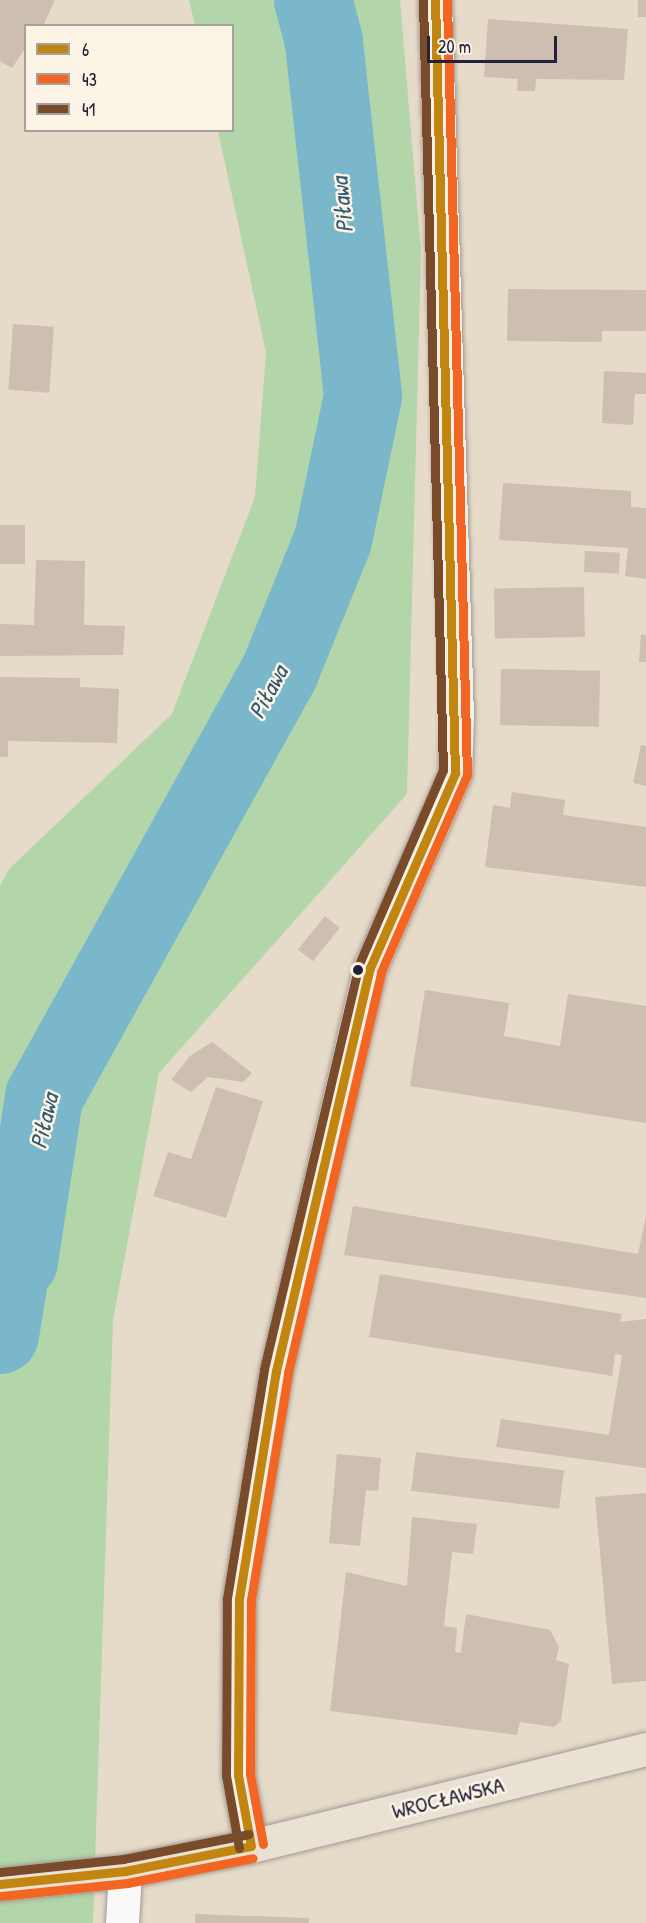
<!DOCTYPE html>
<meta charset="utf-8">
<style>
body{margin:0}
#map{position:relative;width:646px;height:1923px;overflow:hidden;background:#e6dac9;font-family:"Patrick Hand",sans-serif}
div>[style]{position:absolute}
.green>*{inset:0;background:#b2d5a9}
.river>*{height:78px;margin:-39px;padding:0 39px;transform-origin:39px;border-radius:39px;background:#7bb7ca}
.building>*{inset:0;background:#cdbeb1;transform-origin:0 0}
.roads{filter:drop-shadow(0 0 2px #a19a93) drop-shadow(0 0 2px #a19a93)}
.street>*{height:33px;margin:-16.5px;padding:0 16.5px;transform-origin:16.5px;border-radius:16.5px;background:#fbf9f7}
.secondary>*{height:33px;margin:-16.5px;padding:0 16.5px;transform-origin:16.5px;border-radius:16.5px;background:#f4efe8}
.primary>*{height:33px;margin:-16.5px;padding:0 16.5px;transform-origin:16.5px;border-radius:16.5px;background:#e9e1d4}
.bus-1>*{height:9px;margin:-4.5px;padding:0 4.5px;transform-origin:4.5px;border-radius:4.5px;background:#c2850f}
.bus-2>*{height:9px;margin:-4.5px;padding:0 4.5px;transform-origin:4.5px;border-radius:4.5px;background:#f26522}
.bus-3>*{height:9px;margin:-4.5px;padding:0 4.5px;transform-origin:4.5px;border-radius:4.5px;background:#7a4b2a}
.dots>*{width:16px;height:16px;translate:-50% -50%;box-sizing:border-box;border:3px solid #fcf5e5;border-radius:50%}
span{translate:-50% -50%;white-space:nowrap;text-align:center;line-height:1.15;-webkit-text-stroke:5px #fcf5e5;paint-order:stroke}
.street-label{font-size:22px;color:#22223b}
.water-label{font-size:24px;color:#335875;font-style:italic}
.legend{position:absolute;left:24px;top:24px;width:210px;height:108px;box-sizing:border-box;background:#fcf5e5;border:2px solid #a5a1a1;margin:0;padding:8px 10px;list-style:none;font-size:18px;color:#22223b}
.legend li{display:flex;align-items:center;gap:12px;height:30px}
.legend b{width:30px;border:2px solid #a5a1a1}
.scale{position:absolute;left:427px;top:36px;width:130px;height:27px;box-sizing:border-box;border:3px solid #22223b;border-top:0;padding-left:8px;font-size:18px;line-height:21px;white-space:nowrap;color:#22223b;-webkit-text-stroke:4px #fcf5e5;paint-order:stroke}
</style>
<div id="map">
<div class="green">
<div style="clip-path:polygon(189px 0,400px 0,421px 252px,407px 794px,159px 1073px,113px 1320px,93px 1923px,0 1923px,0 886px,9px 869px,172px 714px,255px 497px,266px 352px,218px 131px,232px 130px,232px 26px,195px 25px)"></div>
</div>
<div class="river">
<div style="left:0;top:1335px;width:76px;rotate:-80.9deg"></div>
<div style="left:12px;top:1260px;width:7px;rotate:8deg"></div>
<div style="left:19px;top:1261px;width:166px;rotate:-81.3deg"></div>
<div style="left:44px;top:1097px;width:487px;rotate:-61deg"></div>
<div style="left:280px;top:671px;width:141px;rotate:-68deg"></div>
<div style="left:333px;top:540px;width:147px;rotate:-78.2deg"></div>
<div style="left:363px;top:396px;width:357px;rotate:-96.3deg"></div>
<div style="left:324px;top:41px;width:42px;rotate:-105deg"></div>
</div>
<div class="building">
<div style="clip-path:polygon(0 0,55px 0,43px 26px,26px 26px,26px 47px,12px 68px,0 61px)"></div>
<div style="left:638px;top:0;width:8px;height:17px"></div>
<div style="clip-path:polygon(488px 19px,628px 29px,624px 80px,536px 79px,535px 91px,517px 91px,518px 79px,484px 77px)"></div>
<div style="clip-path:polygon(508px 289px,646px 290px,646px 331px,602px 331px,602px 342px,507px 341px)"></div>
<div style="left:13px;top:324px;width:41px;height:66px;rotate:4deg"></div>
<div style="clip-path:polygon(604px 371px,646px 373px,646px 394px,635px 394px,633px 425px,602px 423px)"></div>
<div style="clip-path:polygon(503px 483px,631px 491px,631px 507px,646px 508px,646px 579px,625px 576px,628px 548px,499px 540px)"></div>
<div style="left:0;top:525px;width:25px;height:39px"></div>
<div style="left:585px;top:551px;width:35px;height:21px;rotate:3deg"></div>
<div style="clip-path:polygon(36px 560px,85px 561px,84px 625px,125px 626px,123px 655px,0 656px,0 624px,34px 625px)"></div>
<div style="left:584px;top:587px;width:50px;height:90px;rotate:89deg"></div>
<div style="clip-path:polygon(641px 634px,646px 635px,646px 662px,639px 662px)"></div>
<div style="left:501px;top:669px;width:99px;height:56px;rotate:1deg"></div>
<div style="clip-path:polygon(0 677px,80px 678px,80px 687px,119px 689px,117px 743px,8px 741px,8px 757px,0 757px)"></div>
<div style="clip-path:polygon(641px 745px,646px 746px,646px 786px,633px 783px)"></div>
<div style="clip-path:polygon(512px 792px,565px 800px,563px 815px,646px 827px,646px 887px,485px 867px,493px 805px,510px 808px)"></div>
<div style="left:325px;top:916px;width:19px;height:43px;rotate:39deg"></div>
<div style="clip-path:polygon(425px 990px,509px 1003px,504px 1036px,560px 1046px,568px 994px,646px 1006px,646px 1123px,410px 1086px)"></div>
<div style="clip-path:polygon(212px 1042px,252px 1073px,243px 1082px,208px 1077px,191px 1092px,171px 1080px,190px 1056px)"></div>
<div style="clip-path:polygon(216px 1087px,263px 1101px,226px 1218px,153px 1196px,168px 1152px,191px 1159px)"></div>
<div style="clip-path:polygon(353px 1206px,638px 1254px,646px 1216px,646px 1298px,344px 1255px)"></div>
<div style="clip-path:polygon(380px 1274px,622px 1314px,620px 1322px,646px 1319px,646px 1468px,496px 1447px,501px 1419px,609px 1435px,622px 1355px,615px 1354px,612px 1376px,369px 1337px)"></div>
<div style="left:416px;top:1452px;width:149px;height:39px;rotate:7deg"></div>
<div style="clip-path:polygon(337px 1454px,381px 1458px,378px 1491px,366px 1490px,360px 1546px,329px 1543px)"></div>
<div style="clip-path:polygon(646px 1493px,646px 1681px,612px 1684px,595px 1497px)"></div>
<div style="clip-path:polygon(412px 1517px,477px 1524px,473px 1554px,452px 1552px,444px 1626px,457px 1628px,455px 1652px,461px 1653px,466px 1614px,550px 1630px,559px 1647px,556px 1660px,569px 1664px,561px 1721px,554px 1727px,520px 1722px,517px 1735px,330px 1711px,346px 1572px,407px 1586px)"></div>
<div style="clip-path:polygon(195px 1914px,309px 1918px,309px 1923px,195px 1923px)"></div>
</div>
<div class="roads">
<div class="street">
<div style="left:122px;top:1923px;width:52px;rotate:-86.7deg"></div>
</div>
<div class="secondary">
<div style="left:251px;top:1846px;width:72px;rotate:-100.4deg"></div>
<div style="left:238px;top:1775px;width:176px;rotate:-89.7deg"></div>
<div style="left:239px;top:1599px;width:231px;rotate:-80.8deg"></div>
<div style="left:276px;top:1371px;width:414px;rotate:-76.9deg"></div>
<div style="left:370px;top:968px;width:213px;rotate:-66.4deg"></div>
<div style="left:455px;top:773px;width:57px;rotate:-88deg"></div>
<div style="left:457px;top:716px;width:716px;rotate:-91.76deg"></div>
</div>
<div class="primary">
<div style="left:0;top:1884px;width:126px;rotate:-5.9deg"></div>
<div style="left:125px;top:1871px;width:128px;rotate:-11.2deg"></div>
<div style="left:251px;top:1846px;width:407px;rotate:-13.8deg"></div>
</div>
</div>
<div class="bus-1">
<div style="left:251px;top:1846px;width:72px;rotate:-100.4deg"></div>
<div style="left:238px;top:1775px;width:176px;rotate:-89.7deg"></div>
<div style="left:239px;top:1599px;width:231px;rotate:-80.8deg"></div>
<div style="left:276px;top:1371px;width:414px;rotate:-76.9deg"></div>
<div style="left:370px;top:968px;width:213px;rotate:-66.4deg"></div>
<div style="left:455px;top:773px;width:773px;rotate:-91.48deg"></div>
<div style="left:0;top:1884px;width:126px;rotate:-5.9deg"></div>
<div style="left:125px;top:1871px;width:128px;rotate:-11.2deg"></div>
</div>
<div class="bus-2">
<div style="left:263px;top:1844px;width:71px;rotate:-100.5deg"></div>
<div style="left:250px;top:1774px;width:174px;rotate:-89.7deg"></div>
<div style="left:251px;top:1600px;width:230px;rotate:-80.7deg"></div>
<div style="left:288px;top:1373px;width:412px;rotate:-76.9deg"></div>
<div style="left:381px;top:972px;width:215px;rotate:-66.4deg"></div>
<div style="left:467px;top:775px;width:775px;rotate:-91.48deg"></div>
<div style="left:1px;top:1896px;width:127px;rotate:-5.9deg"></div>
<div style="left:127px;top:1883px;width:128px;rotate:-11.2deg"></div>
</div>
<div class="bus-3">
<div style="left:239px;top:1848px;width:73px;rotate:-100.2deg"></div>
<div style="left:226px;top:1776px;width:178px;rotate:-89.7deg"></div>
<div style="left:227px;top:1598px;width:232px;rotate:-80.8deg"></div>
<div style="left:264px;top:1369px;width:416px;rotate:-76.8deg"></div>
<div style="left:359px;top:964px;width:211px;rotate:-66.6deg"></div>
<div style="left:443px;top:770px;width:770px;rotate:-91.49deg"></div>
<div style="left:0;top:1872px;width:124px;rotate:-6deg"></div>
<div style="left:123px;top:1859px;width:128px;rotate:-11.2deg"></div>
</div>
<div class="dots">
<div style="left:358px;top:970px;background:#22223b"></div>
</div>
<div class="street-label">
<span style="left:448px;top:1798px;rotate:-14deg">WROCŁAWSKA</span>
</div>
<div class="water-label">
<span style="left:342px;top:205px;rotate:-96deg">Piława</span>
<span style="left:268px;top:692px;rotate:-62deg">Piława</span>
<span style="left:44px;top:1121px;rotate:-77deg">Piława</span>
</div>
<ul class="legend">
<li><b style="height:8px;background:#c2850f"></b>6</li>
<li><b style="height:8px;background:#f26522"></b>43</li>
<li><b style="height:8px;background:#7a4b2a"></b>41</li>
</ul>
<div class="scale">20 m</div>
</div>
